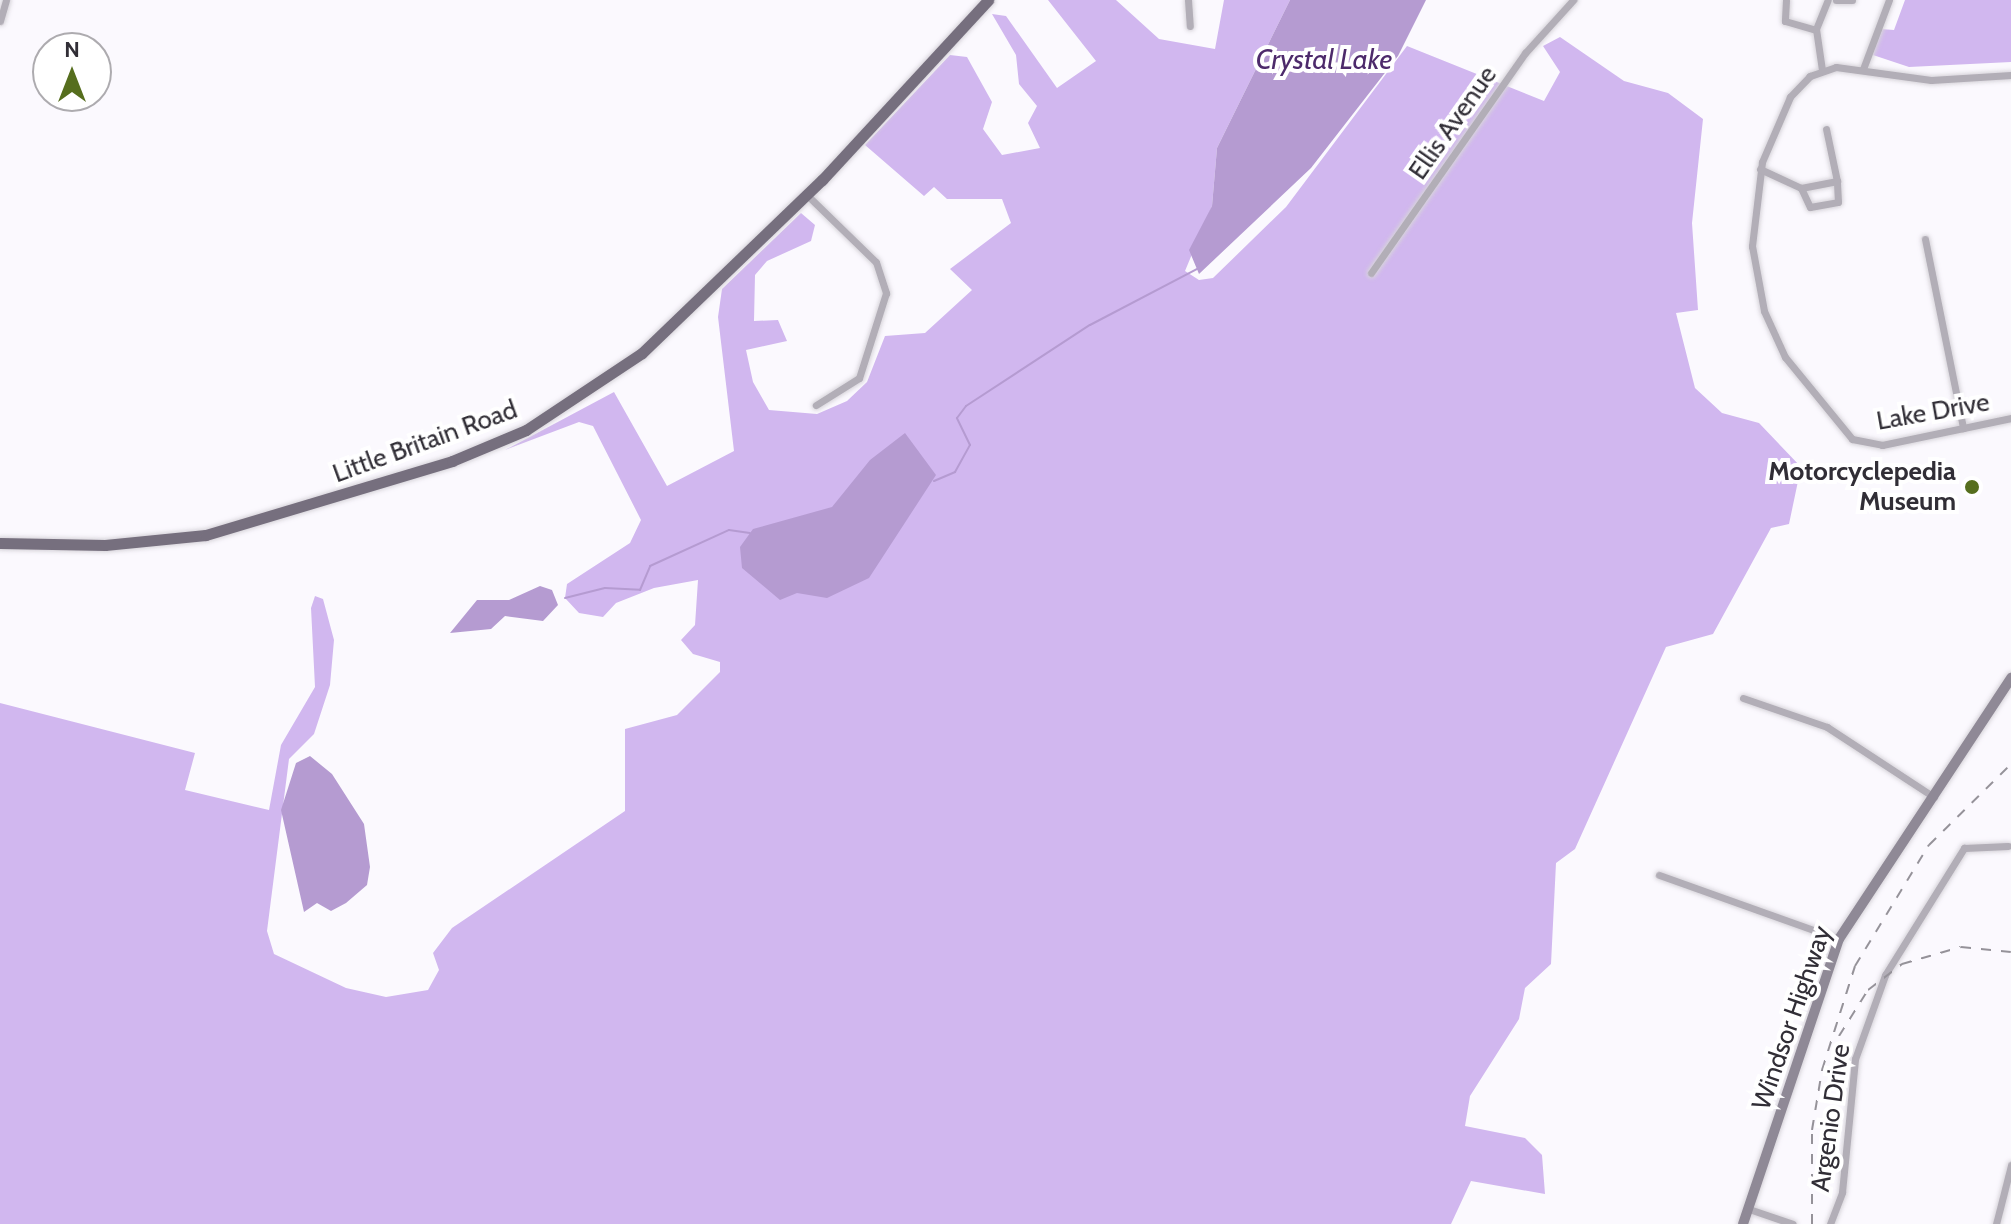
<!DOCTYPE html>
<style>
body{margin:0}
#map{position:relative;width:2011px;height:1224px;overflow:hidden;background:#fbf9fe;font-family:Cabin,sans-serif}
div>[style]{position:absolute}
.forest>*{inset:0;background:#d1b7ef}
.water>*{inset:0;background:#b59bd1}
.stream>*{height:2px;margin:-1px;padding:0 1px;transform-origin:1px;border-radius:1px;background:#b59bd1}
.roads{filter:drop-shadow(0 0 2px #d7d4da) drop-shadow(0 0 2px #d7d4da)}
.minor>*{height:7px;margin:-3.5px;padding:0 3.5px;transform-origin:3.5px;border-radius:3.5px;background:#b2aeb7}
.secondary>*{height:10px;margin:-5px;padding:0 5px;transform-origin:5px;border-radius:5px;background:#8f8996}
.primary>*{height:11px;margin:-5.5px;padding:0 5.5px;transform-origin:5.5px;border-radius:5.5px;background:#766f7e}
.rail>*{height:2px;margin-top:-1px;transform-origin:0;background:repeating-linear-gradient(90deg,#959299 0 10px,transparent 0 20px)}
.dots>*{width:22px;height:22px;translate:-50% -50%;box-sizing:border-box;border:4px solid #fff;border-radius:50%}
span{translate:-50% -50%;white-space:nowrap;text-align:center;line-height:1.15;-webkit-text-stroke:8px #fff;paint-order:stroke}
.street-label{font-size:26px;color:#312e36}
.poi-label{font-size:26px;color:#312e36;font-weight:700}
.right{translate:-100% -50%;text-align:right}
.water-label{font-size:28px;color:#4d2a6b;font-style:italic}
.north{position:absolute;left:32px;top:32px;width:80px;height:80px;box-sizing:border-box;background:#fff;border:2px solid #adabaf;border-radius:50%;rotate:0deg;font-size:22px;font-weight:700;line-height:32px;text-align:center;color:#312e36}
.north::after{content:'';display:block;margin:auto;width:28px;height:36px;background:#566e1e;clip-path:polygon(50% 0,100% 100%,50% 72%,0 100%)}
</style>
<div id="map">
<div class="forest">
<div style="clip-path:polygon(1048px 0,1116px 0,1159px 39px,1215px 49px,1224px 0,1290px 0,1217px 148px,1212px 206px,1185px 271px,1199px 280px,1213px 278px,1286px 207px,1407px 46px,1544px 101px,1560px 72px,1543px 46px,1560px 37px,1624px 81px,1668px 93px,1703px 119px,1692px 223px,1698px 310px,1676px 313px,1695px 388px,1722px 413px,1759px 423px,1801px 467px,1789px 524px,1771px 528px,1713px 634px,1666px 647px,1575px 849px,1556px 863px,1551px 964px,1525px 988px,1519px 1019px,1470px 1096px,1465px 1126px,1525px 1138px,1542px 1155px,1545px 1194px,1471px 1181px,1451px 1224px,0 1224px,0 703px,195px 753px,185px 790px,269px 810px,281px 745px,315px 687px,311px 608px,315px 596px,323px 599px,334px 640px,330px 685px,314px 734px,289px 759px,267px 931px,274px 954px,346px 988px,386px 997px,428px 990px,439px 970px,433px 953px,452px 928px,625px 811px,625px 729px,677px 715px,720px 672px,720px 662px,693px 654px,681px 640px,695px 625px,698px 580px,654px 588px,616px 603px,603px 617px,579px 613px,565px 598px,567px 584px,630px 543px,641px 520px,593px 426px,579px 422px,505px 450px,614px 392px,667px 486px,734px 451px,718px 317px,722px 289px,801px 213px,815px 225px,811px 241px,767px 261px,755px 275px,754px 321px,778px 320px,787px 341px,746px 350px,753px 382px,769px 410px,817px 414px,847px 401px,867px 382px,885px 336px,925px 333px,972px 290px,950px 269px,1011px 223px,1002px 199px,947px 199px,934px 187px,924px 196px,865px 145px,950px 55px,967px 57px,992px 102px,983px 129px,1002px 155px,1040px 148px,1028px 123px,1037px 106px,1019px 84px,1016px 55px,992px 14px,1006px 16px,1057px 88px,1096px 61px)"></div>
<div style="clip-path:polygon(1905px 0,2011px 0,2011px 62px,1909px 67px,1873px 55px,1881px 29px,1894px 30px)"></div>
</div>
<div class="water">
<div style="clip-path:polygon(1290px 0,1426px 0,1398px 56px,1311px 168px,1199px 274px,1189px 250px,1212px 206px,1217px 148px)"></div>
<div style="clip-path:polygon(905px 433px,936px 475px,869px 578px,827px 598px,797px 593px,780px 600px,742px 568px,740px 547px,753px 529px,832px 507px,870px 460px)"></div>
<div style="clip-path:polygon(540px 586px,552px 590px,558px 605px,543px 621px,505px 616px,491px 629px,450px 633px,477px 600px,509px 600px)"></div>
<div style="clip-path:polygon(310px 756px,332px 774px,364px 824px,370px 867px,367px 885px,346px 903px,331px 911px,317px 903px,304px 912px,281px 810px,296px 763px)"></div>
</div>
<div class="stream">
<div style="left:934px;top:481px;width:23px;rotate:-23deg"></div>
<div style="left:955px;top:472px;width:31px;rotate:-61deg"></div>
<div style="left:970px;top:445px;width:30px;rotate:-116deg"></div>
<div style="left:957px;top:418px;width:15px;rotate:-53deg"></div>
<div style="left:966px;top:406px;width:148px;rotate:-33.2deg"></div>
<div style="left:1090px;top:325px;width:121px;rotate:-27.6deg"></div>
<div style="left:565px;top:598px;width:41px;rotate:-14deg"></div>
<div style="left:605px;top:588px;width:35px;rotate:3deg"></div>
<div style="left:640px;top:590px;width:26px;rotate:-67deg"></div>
<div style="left:650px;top:566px;width:87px;rotate:-24.5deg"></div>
<div style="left:729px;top:530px;width:21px;rotate:8deg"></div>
</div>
<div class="roads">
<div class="minor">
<div style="left:1188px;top:0;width:26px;rotate:86deg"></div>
<div style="left:1786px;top:0;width:21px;rotate:93deg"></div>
<div style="left:1785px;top:21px;width:32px;rotate:16deg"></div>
<div style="left:1836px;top:0;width:16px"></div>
<div style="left:0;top:21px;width:22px;rotate:-74deg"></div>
<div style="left:1863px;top:69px;width:74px;rotate:-69.4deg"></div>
<div style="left:1822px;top:70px;width:41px;rotate:-98.3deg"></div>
<div style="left:1816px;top:29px;width:31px;rotate:-68deg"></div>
<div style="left:2011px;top:75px;width:80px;rotate:176.4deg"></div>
<div style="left:1931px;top:80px;width:96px;rotate:-172.2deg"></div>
<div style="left:1836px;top:67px;width:28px;rotate:161deg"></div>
<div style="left:1810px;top:76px;width:29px;rotate:134deg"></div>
<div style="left:1790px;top:97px;width:71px;rotate:113.3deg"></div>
<div style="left:1762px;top:162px;width:85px;rotate:96.8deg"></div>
<div style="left:1752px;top:246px;width:66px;rotate:79.5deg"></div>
<div style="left:1764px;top:311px;width:51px;rotate:65.5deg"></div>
<div style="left:1785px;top:357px;width:106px;rotate:50.7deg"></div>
<div style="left:1852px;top:439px;width:31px;rotate:11deg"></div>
<div style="left:1882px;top:445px;width:132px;rotate:-11.8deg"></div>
<div style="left:1760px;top:169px;width:45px;rotate:24.9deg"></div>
<div style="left:1801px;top:188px;width:37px;rotate:-11deg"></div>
<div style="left:1837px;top:181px;width:53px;rotate:-101.9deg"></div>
<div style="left:1801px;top:188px;width:21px;rotate:65deg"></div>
<div style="left:1810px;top:207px;width:28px;rotate:-10deg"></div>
<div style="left:1838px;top:202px;width:21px;rotate:-93deg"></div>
<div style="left:807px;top:195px;width:96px;rotate:44.2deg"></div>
<div style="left:876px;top:262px;width:33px;rotate:72deg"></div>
<div style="left:886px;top:293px;width:89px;rotate:107.6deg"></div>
<div style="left:859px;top:378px;width:51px;rotate:147.9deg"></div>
<div style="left:1925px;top:239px;width:193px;rotate:78.6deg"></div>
<div style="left:1371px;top:273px;width:269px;rotate:-55deg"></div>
<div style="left:1525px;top:53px;width:72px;rotate:-47.8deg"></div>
<div style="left:1743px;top:698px;width:89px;rotate:19deg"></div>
<div style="left:1827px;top:727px;width:128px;rotate:33.2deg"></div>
<div style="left:1659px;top:875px;width:191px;rotate:19.6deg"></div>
<div style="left:1749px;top:1209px;width:46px;rotate:18.8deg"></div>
<div style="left:1830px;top:1224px;width:34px;rotate:-69deg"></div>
<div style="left:1842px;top:1192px;width:134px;rotate:-84.4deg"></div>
<div style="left:1855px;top:1059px;width:89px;rotate:-70.3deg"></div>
<div style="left:1885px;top:975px;width:150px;rotate:-58.1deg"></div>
<div style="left:1964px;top:848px;width:44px;rotate:-2.6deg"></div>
<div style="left:1996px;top:1224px;width:61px;rotate:-75.7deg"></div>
</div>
<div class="secondary">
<div style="left:1743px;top:1224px;width:301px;rotate:-71.4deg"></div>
<div style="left:1839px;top:939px;width:313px;rotate:-56.6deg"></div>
</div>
<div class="primary">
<div style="left:0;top:543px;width:105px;rotate:1.1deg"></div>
<div style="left:105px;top:545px;width:101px;rotate:-5.7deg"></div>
<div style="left:206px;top:535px;width:257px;rotate:-16.7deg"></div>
<div style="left:452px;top:461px;width:80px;rotate:-22.7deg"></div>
<div style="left:526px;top:430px;width:139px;rotate:-33.6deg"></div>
<div style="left:642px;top:353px;width:250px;rotate:-43.9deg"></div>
<div style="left:822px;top:180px;width:245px;rotate:-47.3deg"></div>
</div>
</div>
<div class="rail">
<div style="left:1839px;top:1036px;width:54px;rotate:-57.8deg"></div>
<div style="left:1868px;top:990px;width:43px;rotate:-37.4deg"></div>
<div style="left:1902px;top:964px;width:61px;rotate:-16.1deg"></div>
<div style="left:1961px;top:947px;width:50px;rotate:5.7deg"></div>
<div style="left:1812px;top:1224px;width:94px;rotate:-90deg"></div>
<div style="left:1812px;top:1130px;width:61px;rotate:-80.5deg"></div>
<div style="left:1822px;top:1070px;width:109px;rotate:-72.4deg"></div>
<div style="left:1855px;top:966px;width:142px;rotate:-58.6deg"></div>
<div style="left:1929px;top:845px;width:115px;rotate:-44.6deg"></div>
</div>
<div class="dots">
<div style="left:1972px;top:487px;background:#566e1e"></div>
</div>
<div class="street-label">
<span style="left:1453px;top:123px;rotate:-55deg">Ellis Avenue</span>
<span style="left:1933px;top:412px;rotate:-10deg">Lake Drive</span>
<span style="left:425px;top:442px;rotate:-20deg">Little Britain Road</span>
<span style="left:1792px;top:1018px;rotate:-71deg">Windsor Highway</span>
<span style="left:1831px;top:1118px;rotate:-82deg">Argenio Drive</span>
</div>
<div class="poi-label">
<span class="right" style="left:1956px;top:487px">Motorcyclepedia<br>Museum</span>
</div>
<div class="water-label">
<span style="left:1324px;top:59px">Crystal Lake</span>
</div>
<div class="north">N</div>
</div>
